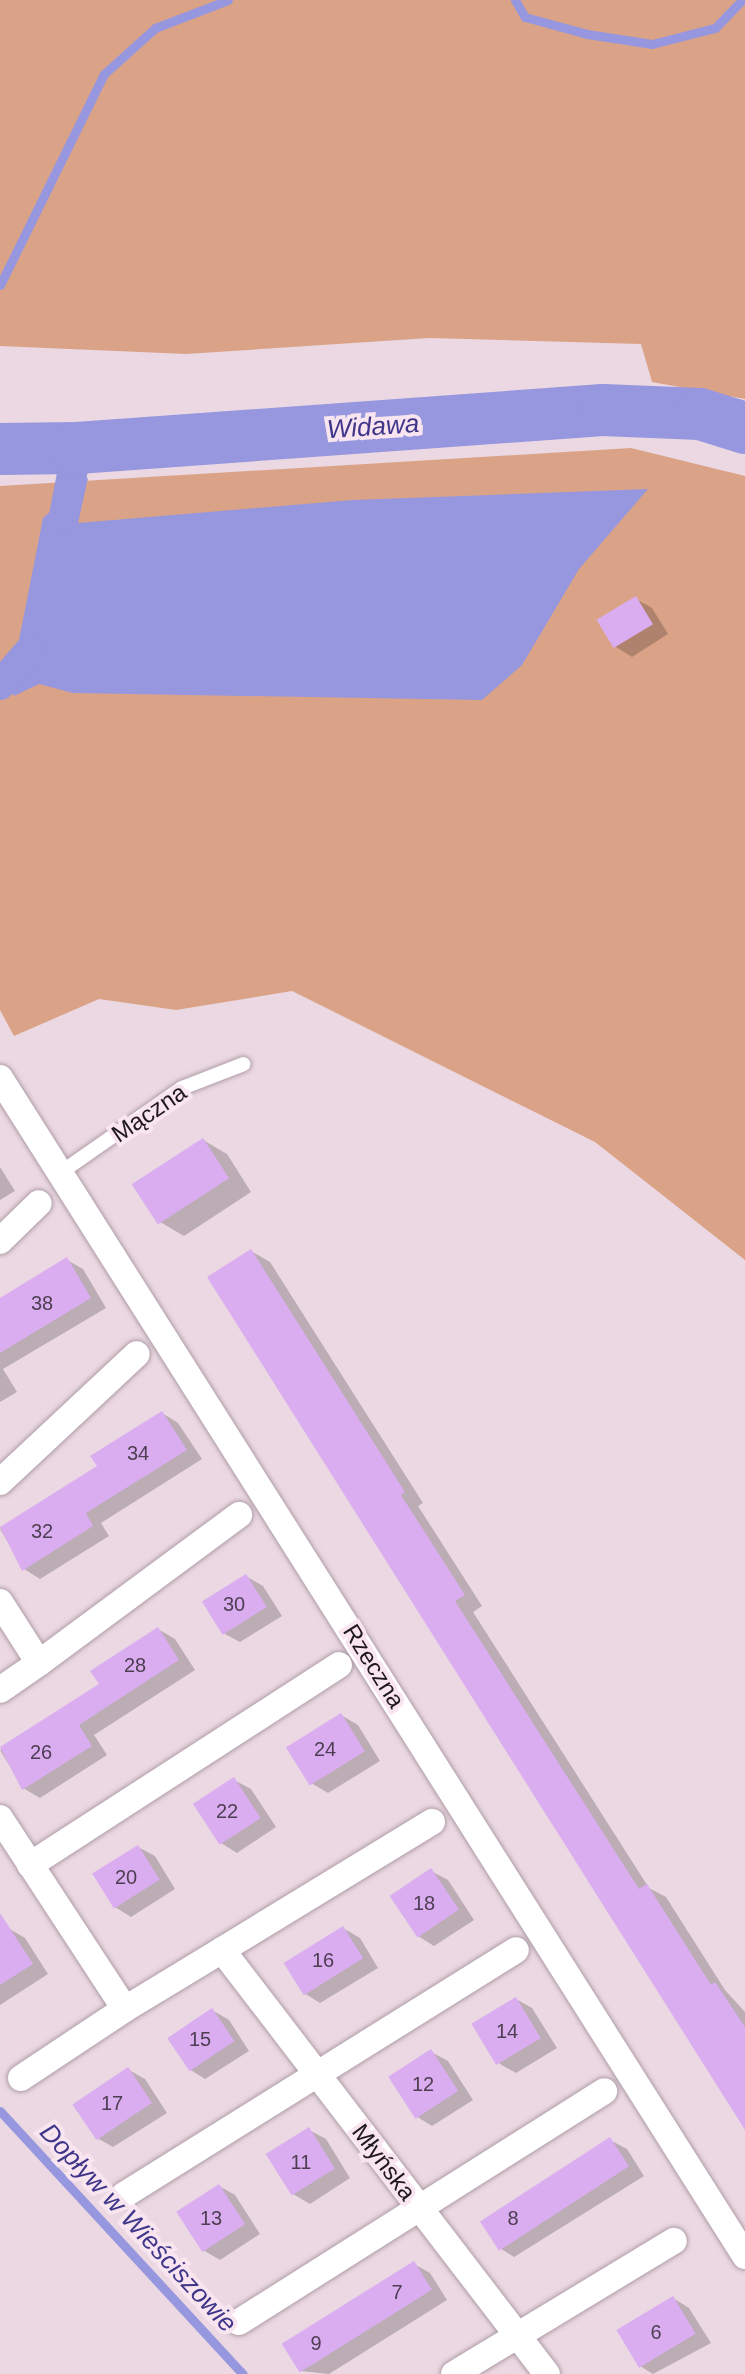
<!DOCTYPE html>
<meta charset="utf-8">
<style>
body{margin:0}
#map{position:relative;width:745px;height:2374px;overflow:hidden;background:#ebd8e2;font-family:Arial,sans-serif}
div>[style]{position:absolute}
.green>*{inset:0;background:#daa388}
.water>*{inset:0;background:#9797df}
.shadow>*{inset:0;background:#0003}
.stream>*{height:9px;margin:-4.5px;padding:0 4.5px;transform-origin:4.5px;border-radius:4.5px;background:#9797df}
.canal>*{height:30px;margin:-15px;padding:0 15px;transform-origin:15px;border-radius:15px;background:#9797df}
.river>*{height:52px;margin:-26px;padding:0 26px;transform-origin:26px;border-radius:26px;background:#9797df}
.building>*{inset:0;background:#daadf1;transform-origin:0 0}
.roads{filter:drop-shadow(0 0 2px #af9da6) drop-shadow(0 0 2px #af9da6)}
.lane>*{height:14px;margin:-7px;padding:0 7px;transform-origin:7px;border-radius:7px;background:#fff}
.street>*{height:26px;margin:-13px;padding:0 13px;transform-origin:13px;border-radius:13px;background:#fff}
span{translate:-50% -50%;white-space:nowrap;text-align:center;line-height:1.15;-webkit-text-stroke:8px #f9e5ef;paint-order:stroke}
.number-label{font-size:20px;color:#4e3e51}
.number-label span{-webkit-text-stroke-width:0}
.street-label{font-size:24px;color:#20191c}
.water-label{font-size:26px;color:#3f368a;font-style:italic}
</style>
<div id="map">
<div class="green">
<div style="clip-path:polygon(0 0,745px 0,745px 399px,652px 382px,641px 344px,429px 338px,186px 354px,0 346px)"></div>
<div style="clip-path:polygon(631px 448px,745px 476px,745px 1260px,595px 1142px,292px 991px,176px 1010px,99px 999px,14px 1036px,0 1010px,0 486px)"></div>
</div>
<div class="water">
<div style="clip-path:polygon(88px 478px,78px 523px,353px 500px,648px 489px,579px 569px,522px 665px,482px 700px,73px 693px,39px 684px,14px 696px,0 670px,17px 650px,43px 518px,58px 505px,61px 483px)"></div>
</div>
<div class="shadow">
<div style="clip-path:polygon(636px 599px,652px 608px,668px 634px,632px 657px,616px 647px)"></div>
<div style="clip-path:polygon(203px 1140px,227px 1154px,251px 1192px,184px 1236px,160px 1222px)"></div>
<div style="clip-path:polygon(0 1167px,15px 1191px,0 1200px)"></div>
<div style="clip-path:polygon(251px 1251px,270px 1262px,423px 1503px,418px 1506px,482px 1606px,473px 1612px,649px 1888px,666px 1897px,725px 1990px,745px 2012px,745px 2126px)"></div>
<div style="clip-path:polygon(67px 1260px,83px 1269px,106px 1308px,3px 1369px,17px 1392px,0 1402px,0 1301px)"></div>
<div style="clip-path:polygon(162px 1413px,178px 1423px,202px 1459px,101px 1523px,109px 1536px,40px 1579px,24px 1569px,0 1529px,100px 1467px)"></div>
<div style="clip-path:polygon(246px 1576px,263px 1586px,282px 1616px,240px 1642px,223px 1633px)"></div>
<div style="clip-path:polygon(158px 1629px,175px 1639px,195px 1670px,94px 1735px,107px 1755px,40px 1798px,23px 1788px,0 1750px,102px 1684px)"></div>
<div style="clip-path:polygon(341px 1715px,358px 1725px,380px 1761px,328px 1793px,311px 1783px)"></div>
<div style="clip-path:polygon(234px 1780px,251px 1789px,276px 1827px,237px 1853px,221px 1843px)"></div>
<div style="clip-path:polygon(138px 1847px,155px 1856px,175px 1889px,131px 1917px,115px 1907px)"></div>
<div style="clip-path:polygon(431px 1871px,448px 1880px,474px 1920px,434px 1946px,418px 1936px)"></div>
<div style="clip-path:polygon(8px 1928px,25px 1938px,48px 1974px,0 2005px,0 1934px)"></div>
<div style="clip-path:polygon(343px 1928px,360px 1938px,378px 1968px,320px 2003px,304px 1993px)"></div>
<div style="clip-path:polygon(516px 1999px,532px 2008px,557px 2048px,516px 2073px,500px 2064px,475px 2025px)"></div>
<div style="clip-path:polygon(212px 2010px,229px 2020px,249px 2051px,205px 2079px,189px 2069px)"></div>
<div style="clip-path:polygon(431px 2052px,448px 2061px,473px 2100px,432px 2126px,416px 2116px)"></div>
<div style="clip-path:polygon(129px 2070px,145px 2079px,167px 2113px,113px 2147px,97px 2138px)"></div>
<div style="clip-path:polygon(309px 2130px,326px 2139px,350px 2178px,310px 2204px,293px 2194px)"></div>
<div style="clip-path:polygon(610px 2140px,627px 2149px,644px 2176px,514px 2257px,498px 2247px)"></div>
<div style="clip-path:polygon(219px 2186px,235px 2195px,260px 2234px,220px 2260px,203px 2250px)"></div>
<div style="clip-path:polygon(414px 2264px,430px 2273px,447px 2300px,329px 2374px,301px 2371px)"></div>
<div style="clip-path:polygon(673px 2298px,689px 2308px,711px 2343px,653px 2374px,640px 2366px)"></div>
</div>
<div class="stream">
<div style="left:515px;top:0;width:20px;rotate:60deg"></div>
<div style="left:525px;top:17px;width:64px;rotate:15.3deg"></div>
<div style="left:587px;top:34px;width:66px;rotate:8.7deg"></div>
<div style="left:652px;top:44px;width:65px;rotate:-14.3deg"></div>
<div style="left:715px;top:28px;width:39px;rotate:-46deg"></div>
<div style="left:0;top:285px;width:235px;rotate:-63.8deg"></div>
<div style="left:104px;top:74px;width:69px;rotate:-42deg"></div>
<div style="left:155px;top:28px;width:78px;rotate:-21deg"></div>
<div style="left:0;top:2111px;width:358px;rotate:47.3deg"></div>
</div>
<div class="canal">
<div style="left:63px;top:521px;width:74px;rotate:-79.1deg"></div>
<div style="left:0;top:685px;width:48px;rotate:-49.3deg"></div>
</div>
<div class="river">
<div style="left:0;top:449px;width:77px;rotate:-0.7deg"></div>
<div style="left:77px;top:448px;width:527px;rotate:-4.13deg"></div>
<div style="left:603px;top:410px;width:97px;rotate:2.4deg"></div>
<div style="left:700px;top:414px;width:47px;rotate:17.3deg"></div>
</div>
<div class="building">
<div style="left:636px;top:596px;width:33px;height:46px;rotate:59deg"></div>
<div style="left:203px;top:1138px;width:48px;height:85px;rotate:57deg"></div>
<div style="clip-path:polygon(251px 1249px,405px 1492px,401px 1495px,465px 1595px,455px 1601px,639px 1889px,647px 1884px,711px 1985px,715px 1982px,745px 2027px,745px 2130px,207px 1277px)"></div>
<div style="clip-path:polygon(67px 1257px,91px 1298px,0 1353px,0 1298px)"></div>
<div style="clip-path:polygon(162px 1411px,187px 1450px,86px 1513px,93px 1526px,22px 1571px,0 1527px,97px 1466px,90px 1456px)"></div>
<div style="left:246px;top:1574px;width:39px;height:52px;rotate:58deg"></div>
<div style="clip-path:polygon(158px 1627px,179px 1660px,79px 1725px,92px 1746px,22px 1790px,0 1747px,99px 1684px,90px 1671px)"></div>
<div style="left:341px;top:1713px;width:45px;height:65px;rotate:58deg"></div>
<div style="left:234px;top:1777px;width:49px;height:49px;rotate:57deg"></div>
<div style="left:138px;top:1845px;width:41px;height:54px;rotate:58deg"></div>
<div style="left:431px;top:1868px;width:50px;height:50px;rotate:56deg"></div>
<div style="clip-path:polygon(0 1913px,33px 1964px,0 1985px)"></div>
<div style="left:343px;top:1926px;width:38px;height:70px;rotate:58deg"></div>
<div style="left:516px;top:1997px;width:48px;height:52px;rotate:59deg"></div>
<div style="left:212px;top:2008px;width:40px;height:54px;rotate:56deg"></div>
<div style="left:431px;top:2049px;width:50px;height:51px;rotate:57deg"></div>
<div style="left:128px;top:2067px;width:43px;height:67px;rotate:56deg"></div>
<div style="left:309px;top:2127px;width:49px;height:51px;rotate:58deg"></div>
<div style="left:610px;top:2137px;width:35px;height:155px;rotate:57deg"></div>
<div style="left:219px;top:2184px;width:48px;height:51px;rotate:57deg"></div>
<div style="left:414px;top:2261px;width:34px;height:156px;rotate:58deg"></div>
<div style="left:673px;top:2296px;width:44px;height:66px;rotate:59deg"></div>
</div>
<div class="roads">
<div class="lane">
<div style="left:60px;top:1173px;width:149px;rotate:-34.9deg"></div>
<div style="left:182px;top:1088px;width:66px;rotate:-21.2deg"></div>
</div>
<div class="street">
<div style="left:0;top:1078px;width:1394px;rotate:57.69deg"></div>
<div style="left:0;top:1241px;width:54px;rotate:-44.3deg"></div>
<div style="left:0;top:1482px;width:187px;rotate:-43.1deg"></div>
<div style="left:0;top:1602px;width:72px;rotate:57.4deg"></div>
<div style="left:39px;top:1663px;width:47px;rotate:145.3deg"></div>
<div style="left:39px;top:1663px;width:249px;rotate:-36.5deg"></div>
<div style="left:0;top:1818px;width:228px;rotate:56.8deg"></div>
<div style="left:125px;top:2009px;width:114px;rotate:-31.3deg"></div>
<div style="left:222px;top:1950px;width:534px;rotate:52.53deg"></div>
<div style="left:30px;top:1865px;width:368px;rotate:-32.9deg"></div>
<div style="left:222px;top:1950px;width:246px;rotate:-31.4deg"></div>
<div style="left:21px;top:2078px;width:125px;rotate:-33.6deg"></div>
<div style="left:124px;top:2195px;width:462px;rotate:-32deg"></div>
<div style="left:239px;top:2322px;width:432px;rotate:-32.3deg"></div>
<div style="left:454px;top:2374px;width:257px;rotate:-31.2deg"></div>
</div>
</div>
<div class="number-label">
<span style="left:42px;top:1303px">38</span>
<span style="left:138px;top:1453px">34</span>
<span style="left:42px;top:1531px">32</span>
<span style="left:234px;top:1604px">30</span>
<span style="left:135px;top:1665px">28</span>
<span style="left:325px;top:1749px">24</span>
<span style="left:41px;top:1752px">26</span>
<span style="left:227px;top:1811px">22</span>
<span style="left:126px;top:1877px">20</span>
<span style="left:424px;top:1903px">18</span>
<span style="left:323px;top:1960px">16</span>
<span style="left:507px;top:2031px">14</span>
<span style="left:200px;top:2039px">15</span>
<span style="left:423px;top:2084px">12</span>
<span style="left:112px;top:2103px">17</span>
<span style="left:301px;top:2162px">11</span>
<span style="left:211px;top:2218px">13</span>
<span style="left:513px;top:2218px">8</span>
<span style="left:397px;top:2292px">7</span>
<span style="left:656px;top:2332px">6</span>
<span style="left:316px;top:2343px">9</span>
</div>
<div class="street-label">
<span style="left:149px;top:1113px;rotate:-34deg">Mączna</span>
<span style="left:374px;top:1666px;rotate:58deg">Rzeczna</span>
<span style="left:384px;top:2162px;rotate:53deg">Młyńska</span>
</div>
<div class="water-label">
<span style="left:373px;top:427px;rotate:-4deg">Widawa</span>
<span style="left:138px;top:2228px;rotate:47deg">Dopływ w Wieściszowie</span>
</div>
</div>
